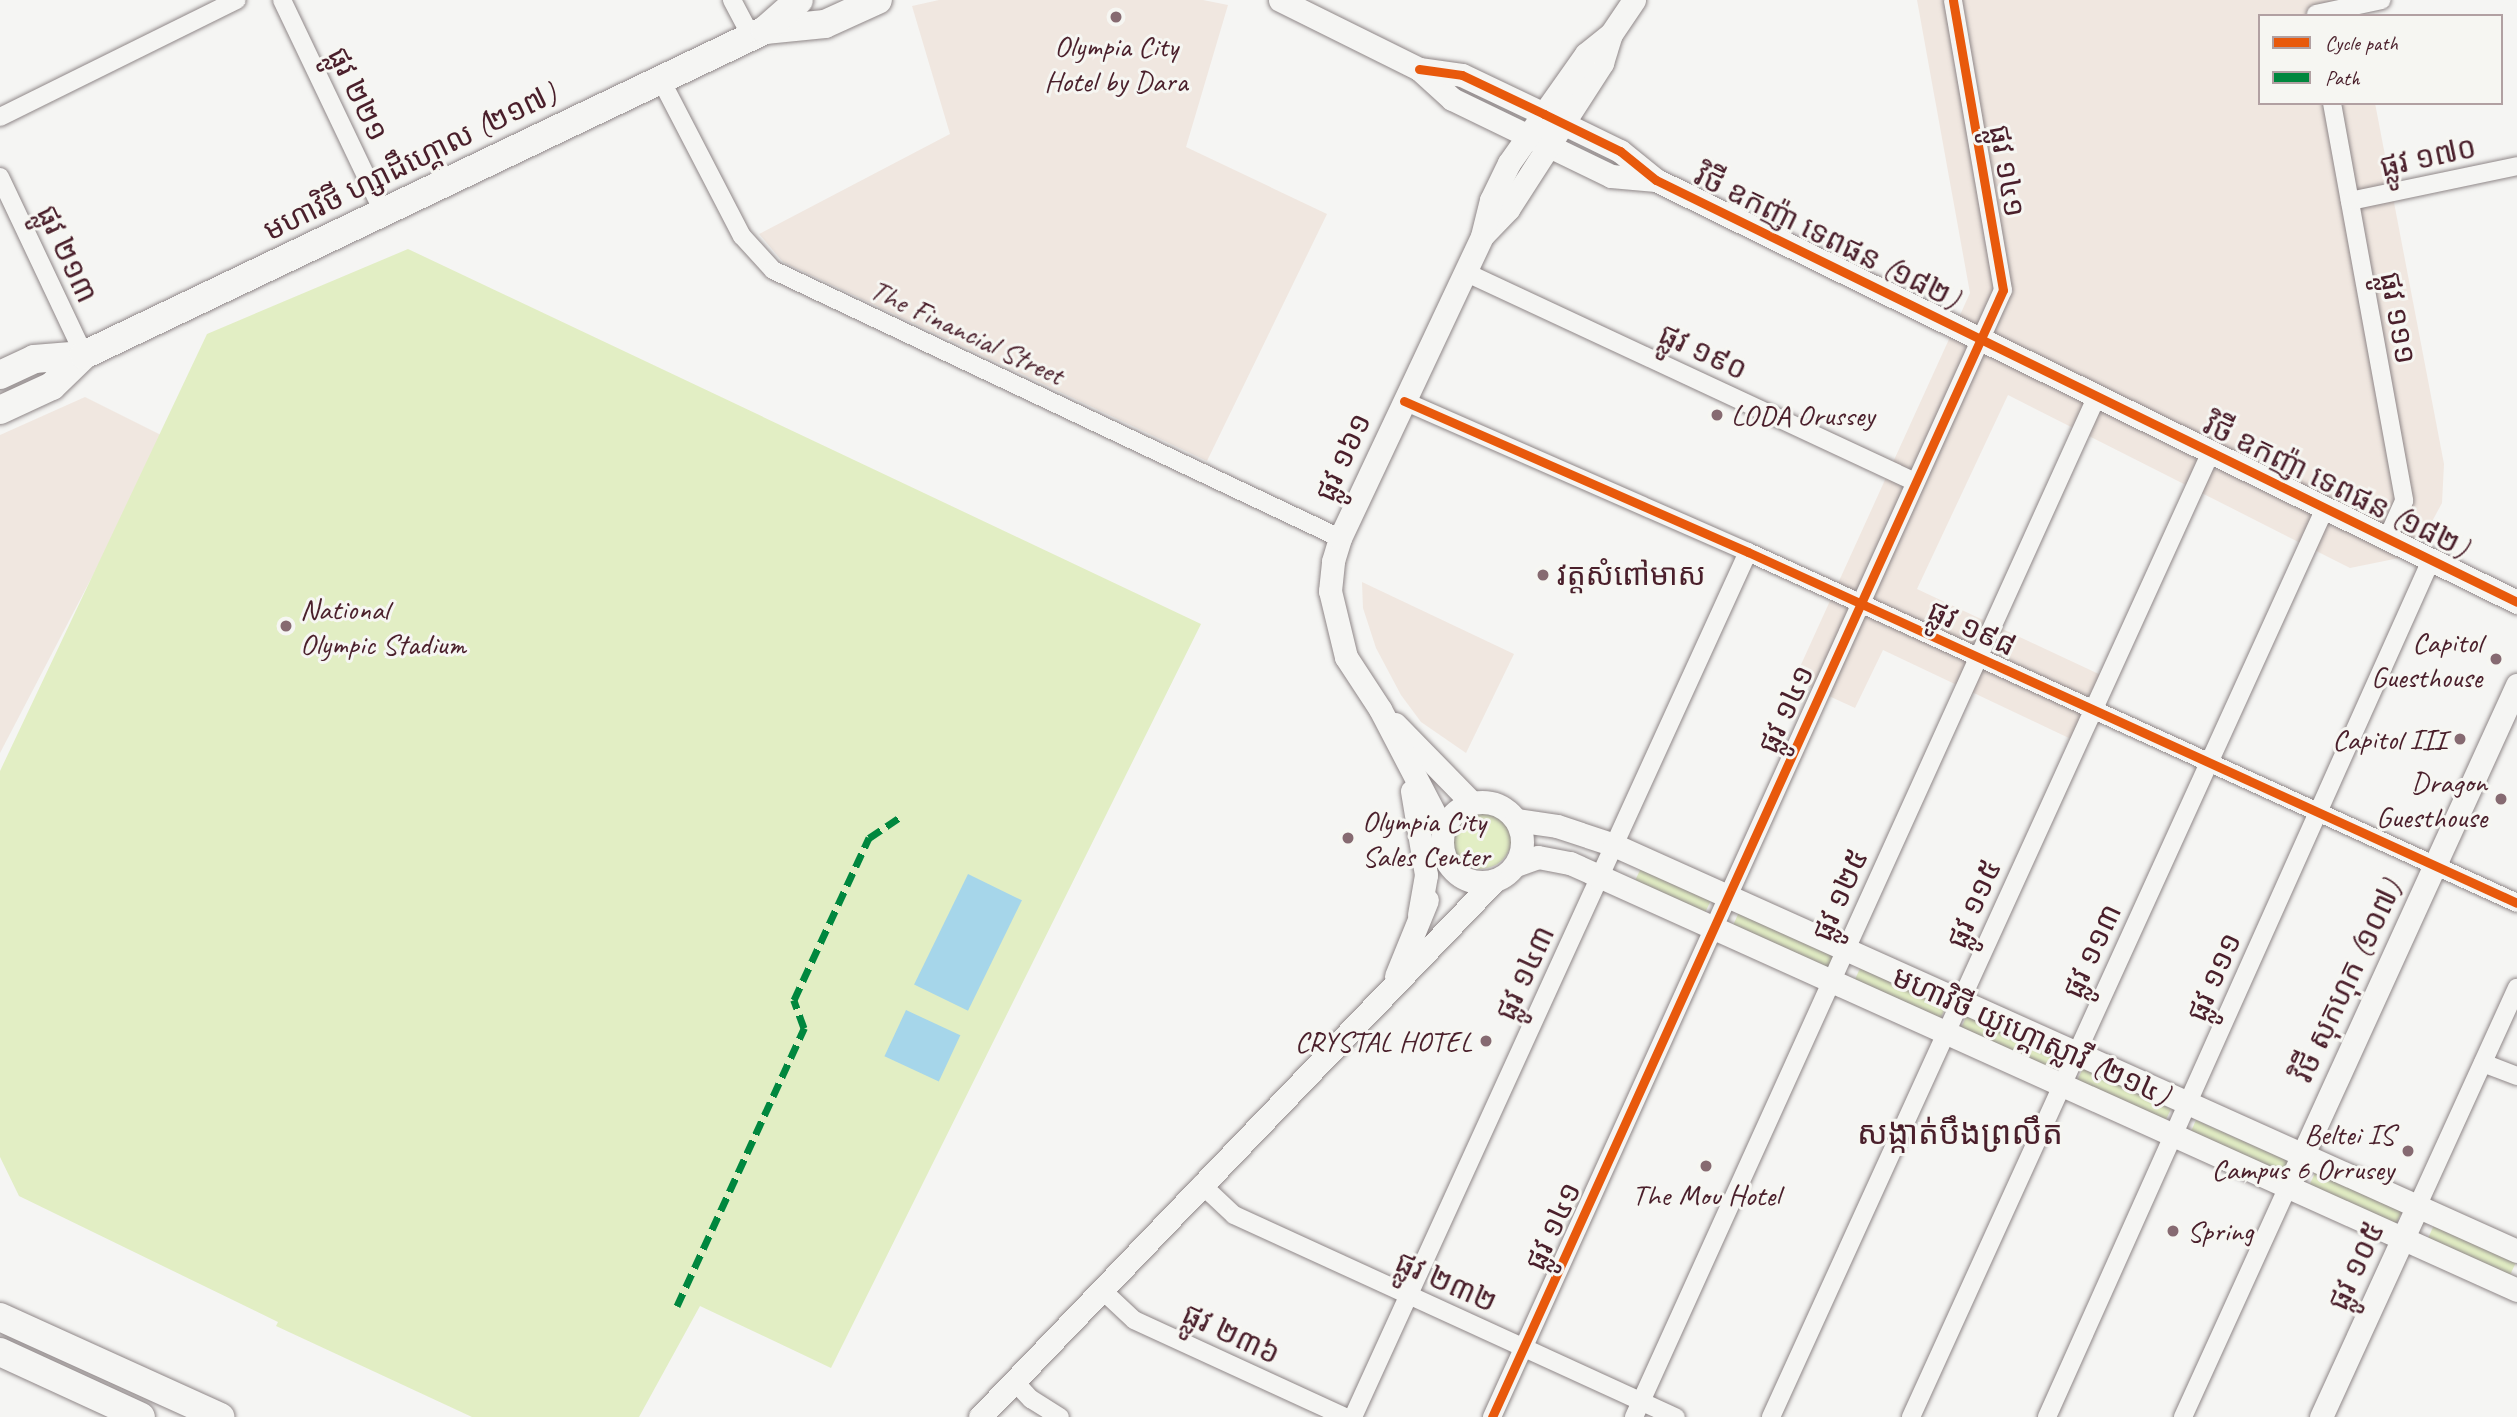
<!DOCTYPE html>
<meta charset="utf-8">
<style>
body{margin:0}
#map{position:relative;width:2517px;height:1417px;overflow:hidden;background:#f5f5f3;font-family:Caveat,"Noto Sans Khmer",sans-serif}
div>[style]{position:absolute}
.built>*{inset:0;background:#f0e7e0}
.green>*{inset:0;background:#e2eec4;transform-origin:0 0}
.round{border-radius:50%}
.water>*{inset:0;background:#a6d6ea;transform-origin:0 0}
.roads{filter:drop-shadow(0 0 2px #8f8788) drop-shadow(0 0 2px #8f8788)}
.minor>*{height:18px;margin:-9px;padding:0 9px;transform-origin:9px;border-radius:9px;background:#f5f5f3}
.tertiary>*{height:23px;margin:-11.5px;padding:0 11.5px;transform-origin:11.5px;border-radius:11.5px;background:#f5f5f3}
.tertiary>.ring{margin:-11.5px;padding:0;box-sizing:content-box;background:none;border:23px solid #f5f5f3;border-radius:50%}
.primary>*{height:28px;margin:-14px;padding:0 14px;transform-origin:14px;border-radius:14px;background:#f5f5f3}
.quiet>*{height:7px;margin-top:-3.5px;transform-origin:0;background:repeating-linear-gradient(90deg,#00873e 0 14px,transparent 0 21px)}
.cycleway>*{height:9px;margin:-4.5px;padding:0 4.5px;transform-origin:4.5px;border-radius:4.5px;background:#e8590c}
.dots>*{width:19px;height:19px;translate:-50% -50%;box-sizing:border-box;border:4px solid #f6f6f2;border-radius:50%}
span{translate:-50% -50%;white-space:nowrap;text-align:center;line-height:1.15;-webkit-text-stroke:6px #f6f6f2;paint-order:stroke}
.poi-label{font-size:30px;color:#4a1f2b}
.left{translate:0 -50%;text-align:left}
.right{translate:-100% -50%;text-align:right}
.street-label{font-size:30px;color:#4a1f2b}
.quarter-label{font-size:33px;color:#4a1f2b}
.legend{position:absolute;left:2258px;top:14px;width:245px;height:91px;box-sizing:border-box;background:#f6f6f2;border:2px solid #b1a0a2;margin:0;padding:9px 12px;list-style:none;font-size:21px;color:#4a1f2b}
.legend li{display:flex;align-items:center;gap:14px;height:35px}
.legend b{width:35px;border:2px solid #b1a0a2}
</style>
<div id="map">
<div class="built">
<div style="clip-path:polygon(939px 0,1203px 0,1228px 5px,1186px 147px,1327px 214px,1207px 461px,783px 262px,759px 234px,950px 134px,912px 6px)"></div>
<div style="clip-path:polygon(1917px 0,2355px 0,2358px 16px,2260px 16px,2260px 103px,2375px 103px,2444px 464px,2442px 503px,2414px 555px,2350px 568px,2008px 395px,1917px 589px,2103px 676px,2073px 740px,1883px 650px,1855px 708px,1794px 680px,1970px 293px)"></div>
<div style="clip-path:polygon(85px 397px,165px 437px,0 753px,0 435px)"></div>
<div style="clip-path:polygon(1362px 582px,1514px 654px,1466px 753px,1421px 722px,1401px 695px,1376px 648px,1363px 608px)"></div>
</div>
<div class="green">
<div style="clip-path:polygon(408px 249px,1201px 624px,831px 1368px,700px 1306px,639px 1417px,472px 1417px,276px 1326px,278px 1322px,19px 1196px,0 1157px,0 771px,207px 334px)"></div>
<div class="round" style="left:1448px;top:805px;width:64px;height:64px"></div>
<div style="left:1641px;top:868px;width:77px;height:15px;rotate:25deg"></div>
<div style="left:1739px;top:912px;width:107px;height:17px;rotate:24deg"></div>
<div style="left:1861px;top:966px;width:94px;height:15px;rotate:24deg"></div>
<div style="left:1967px;top:1015px;width:102px;height:17px;rotate:24deg"></div>
<div style="left:2083px;top:1068px;width:97px;height:14px;rotate:25deg"></div>
<div style="left:2196px;top:1120px;width:103px;height:13px;rotate:24deg"></div>
<div style="left:2316px;top:1171px;width:95px;height:15px;rotate:25deg"></div>
<div style="left:2435px;top:1223px;width:90px;height:17px;rotate:25deg"></div>
</div>
<div class="water">
<div style="left:968px;top:874px;width:60px;height:123px;rotate:26deg"></div>
<div style="left:906px;top:1010px;width:60px;height:51px;rotate:25deg"></div>
</div>
<div class="roads">
<div class="minor">
<div style="left:282px;top:0;width:235px;rotate:64.5deg"></div>
<div style="left:732px;top:0;width:41px;rotate:62.2deg"></div>
<div style="left:2316px;top:14px;width:67px;rotate:-12deg"></div>
<div style="left:661px;top:80px;width:176px;rotate:62.6deg"></div>
<div style="left:742px;top:236px;width:46px;rotate:47.6deg"></div>
<div style="left:773px;top:270px;width:627px;rotate:25.3deg"></div>
<div style="left:2332px;top:103px;width:404px;rotate:79.7deg"></div>
<div style="left:2404px;top:501px;width:42px;rotate:114.1deg"></div>
<div style="left:0;top:117px;width:264px;rotate:-26.3deg"></div>
<div style="left:0;top:177px;width:197px;rotate:64.7deg"></div>
<div style="left:2350px;top:201px;width:171px;rotate:-11.8deg"></div>
<div style="left:1465px;top:272px;width:497px;rotate:25deg"></div>
<div style="left:1404px;top:401px;width:376px;rotate:23.7deg"></div>
<div style="left:1748px;top:552px;width:845px;rotate:24.53deg"></div>
<div style="left:2483px;top:1063px;width:36px;rotate:21deg"></div>
<div style="left:1201px;top:1184px;width:45px;rotate:43.2deg"></div>
<div style="left:1234px;top:1215px;width:486px;rotate:24.6deg"></div>
<div style="left:2417px;top:1207px;width:241px;rotate:-65.5deg"></div>
<div style="left:1101px;top:1289px;width:45px;rotate:43.2deg"></div>
<div style="left:1134px;top:1320px;width:232px;rotate:24.7deg"></div>
<div style="left:1014px;top:1381px;width:25px;rotate:47deg"></div>
<div style="left:1031px;top:1399px;width:34px;rotate:32deg"></div>
<div style="left:1353px;top:1417px;width:951px;rotate:-65.46deg"></div>
<div style="left:1492px;top:1417px;width:1237px;rotate:-65.61deg"></div>
<div style="left:2003px;top:290px;width:294px;rotate:-99.8deg"></div>
<div style="left:1634px;top:1417px;width:1121px;rotate:-65.61deg"></div>
<div style="left:1771px;top:1417px;width:1061px;rotate:-65.49deg"></div>
<div style="left:1911px;top:1417px;width:999px;rotate:-65.51deg"></div>
<div style="left:2047px;top:1417px;width:939px;rotate:-65.86deg"></div>
<div style="left:2183px;top:1417px;width:253px;rotate:-65.5deg"></div>
</div>
<div class="tertiary">
<div style="left:1280px;top:0;width:155px;rotate:26.4deg"></div>
<div style="left:1419px;top:69px;width:45px;rotate:42.3deg"></div>
<div style="left:1452px;top:99px;width:177px;rotate:25.8deg"></div>
<div style="left:1611px;top:176px;width:45px;rotate:5.1deg"></div>
<div style="left:1419px;top:69px;width:43px;rotate:7.9deg"></div>
<div style="left:1462px;top:75px;width:91px;rotate:25.4deg"></div>
<div style="left:1544px;top:114px;width:85px;rotate:26deg"></div>
<div style="left:1620px;top:151px;width:46px;rotate:38.9deg"></div>
<div style="left:1656px;top:180px;width:959px;rotate:26.11deg"></div>
<div style="left:1484px;top:234px;width:35px;rotate:-46deg"></div>
<div style="left:1508px;top:209px;width:174px;rotate:-57.2deg"></div>
<div style="left:1602px;top:63px;width:30px;rotate:-73deg"></div>
<div style="left:1611px;top:34px;width:41px;rotate:-55.9deg"></div>
<div style="left:1395px;top:724px;width:109px;rotate:45.7deg"></div>
<div style="left:1412px;top:791px;width:85px;rotate:80.5deg"></div>
<div style="left:1426px;top:875px;width:40px;rotate:100deg"></div>
<div class="ring" style="left:1442px;top:802px;width:57px;height:57px"></div>
<div style="left:1516px;top:820px;width:41px;rotate:8.3deg"></div>
<div style="left:1557px;top:826px;width:60px;rotate:18.4deg"></div>
<div style="left:1614px;top:845px;width:990px;rotate:24.21deg"></div>
<div style="left:1443px;top:830px;width:136px;rotate:-117.5deg"></div>
<div style="left:1380px;top:709px;width:62px;rotate:-123.2deg"></div>
<div style="left:1346px;top:657px;width:68px;rotate:-103.6deg"></div>
<div style="left:1330px;top:591px;width:30px;rotate:-84deg"></div>
<div style="left:1333px;top:561px;width:24px;rotate:-73deg"></div>
<div style="left:1340px;top:538px;width:334px;rotate:-64.8deg"></div>
<div style="left:1482px;top:236px;width:37px;rotate:-76deg"></div>
<div style="left:1491px;top:200px;width:41px;rotate:-64.1deg"></div>
<div style="left:1509px;top:163px;width:133px;rotate:-54.8deg"></div>
<div style="left:1586px;top:54px;width:32px;rotate:-39deg"></div>
<div style="left:1516px;top:865px;width:23px;rotate:-20deg"></div>
<div style="left:1538px;top:857px;width:33px;rotate:11deg"></div>
<div style="left:1570px;top:863px;width:1039px;rotate:24.27deg"></div>
<div style="left:1396px;top:976px;width:82px;rotate:-67.8deg"></div>
<div style="left:2288px;top:1187px;width:552px;rotate:-65.48deg"></div>
<div style="left:980px;top:1417px;width:743px;rotate:-46.2deg"></div>
<div style="left:2321px;top:1417px;width:231px;rotate:-65.4deg"></div>
</div>
<div class="primary">
<div style="left:765px;top:30px;width:60px;rotate:-5.7deg"></div>
<div style="left:825px;top:24px;width:58px;rotate:-24.4deg"></div>
<div style="left:0;top:375px;width:38px;rotate:-25deg"></div>
<div style="left:34px;top:359px;width:50px;rotate:-4.6deg"></div>
<div style="left:0;top:410px;width:57px;rotate:-24.8deg"></div>
<div style="left:52px;top:386px;width:45px;rotate:-44.1deg"></div>
<div style="left:84px;top:355px;width:755px;rotate:-25.51deg"></div>
<div style="left:765px;top:30px;width:45px;rotate:-41.4deg"></div>
<div style="left:0;top:1317px;width:242px;rotate:24.4deg"></div>
<div style="left:0;top:1352px;width:155px;rotate:24.7deg"></div>
</div>
</div>
<div class="quiet">
<div style="left:677px;top:1306px;width:306px;rotate:-65.4deg"></div>
<div style="left:804px;top:1028px;width:30px;rotate:-110deg"></div>
<div style="left:794px;top:1000px;width:179px;rotate:-65.2deg"></div>
<div style="left:869px;top:838px;width:36px;rotate:-34deg"></div>
</div>
<div class="cycleway">
<div style="left:1419px;top:69px;width:43px;rotate:7.9deg"></div>
<div style="left:1462px;top:75px;width:91px;rotate:25.4deg"></div>
<div style="left:1544px;top:114px;width:85px;rotate:26deg"></div>
<div style="left:1620px;top:151px;width:46px;rotate:38.9deg"></div>
<div style="left:1656px;top:180px;width:959px;rotate:26.11deg"></div>
<div style="left:1404px;top:401px;width:376px;rotate:23.7deg"></div>
<div style="left:1748px;top:552px;width:845px;rotate:24.53deg"></div>
<div style="left:1492px;top:1417px;width:1237px;rotate:-65.61deg"></div>
<div style="left:2003px;top:290px;width:294px;rotate:-99.8deg"></div>
</div>
<div class="dots">
<div style="left:1116px;top:17px;background:#866a71"></div>
<div style="left:1717px;top:415px;background:#866a71"></div>
<div style="left:1543px;top:575px;background:#866a71"></div>
<div style="left:286px;top:626px;background:#866a71"></div>
<div style="left:2496px;top:659px;background:#866a71"></div>
<div style="left:2460px;top:739px;background:#866a71"></div>
<div style="left:2501px;top:799px;background:#866a71"></div>
<div style="left:1348px;top:838px;background:#866a71"></div>
<div style="left:1486px;top:1041px;background:#866a71"></div>
<div style="left:2408px;top:1151px;background:#866a71"></div>
<div style="left:1706px;top:1166px;background:#866a71"></div>
<div style="left:2173px;top:1231px;background:#866a71"></div>
</div>
<div class="poi-label">
<span style="left:1116px;top:63px">Olympia City<br>Hotel by Dara</span>
<span class="left" style="left:1731px;top:415px">LODA Orussey</span>
<span class="left" style="left:1557px;top:575px">វត្តសំពៅមាស</span>
<span class="left" style="left:300px;top:626px">National<br>Olympic Stadium</span>
<span class="right" style="left:2482px;top:659px">Capitol<br>Guesthouse</span>
<span class="right" style="left:2446px;top:739px">Capitol III</span>
<span class="right" style="left:2487px;top:799px">Dragon<br>Guesthouse</span>
<span class="left" style="left:1362px;top:838px">Olympia City<br>Sales Center</span>
<span class="right" style="left:1472px;top:1041px">CRYSTAL HOTEL</span>
<span class="right" style="left:2394px;top:1151px">Beltei IS<br>Campus 6 Orrusey</span>
<span style="left:1706px;top:1195px">The Mou Hotel</span>
<span class="left" style="left:2187px;top:1231px">Spring</span>
</div>
<div class="street-label">
<span style="left:358px;top:94px;rotate:64deg">ផ្លូវ ២២១</span>
<span style="left:2428px;top:157px;rotate:-12deg">ផ្លូវ ១៧០</span>
<span style="left:410px;top:162px;rotate:-26deg">មហាវិថី ហ្សាដឹហ្គោល (២១៧)</span>
<span style="left:2007px;top:171px;rotate:80deg">ផ្លូវ ១៤១</span>
<span style="left:1827px;top:237px;rotate:26deg">វិថី ឧកញ៉ា ទេពផន (១៨២)</span>
<span style="left:67px;top:254px;rotate:65deg">ផ្លូវ ២១៣</span>
<span style="left:2398px;top:318px;rotate:80deg">ផ្លូវ ១១១</span>
<span style="left:967px;top:332px;rotate:25deg">The Financial Street</span>
<span style="left:1703px;top:352px;rotate:25deg">ផ្លូវ ១៩០</span>
<span style="left:1343px;top:457px;rotate:-65deg">ផ្លូវ ១៦១</span>
<span style="left:2336px;top:486px;rotate:26deg">វិថី ឧកញ៉ា ទេពផន (១៨២)</span>
<span style="left:1972px;top:628px;rotate:25deg">ផ្លូវ ១៩៨</span>
<span style="left:1786px;top:709px;rotate:-65deg">ផ្លូវ ១៤១</span>
<span style="left:1840px;top:895px;rotate:-66deg">ផ្លូវ ១២៥</span>
<span style="left:1974px;top:904px;rotate:-66deg">ផ្លូវ ១១៥</span>
<span style="left:2092px;top:951px;rotate:-65deg">ផ្លូវ ១១៣</span>
<span style="left:1525px;top:973px;rotate:-65deg">ផ្លូវ ១៤៣</span>
<span style="left:2214px;top:977px;rotate:-66deg">ផ្លូវ ១១១</span>
<span style="left:2347px;top:981px;rotate:-65deg">វិថី សុកហុក (១០៧)</span>
<span style="left:2031px;top:1036px;rotate:24deg">មហាវិថី យូហ្គោស្លាវី (២១៤)</span>
<span style="left:1553px;top:1226px;rotate:-65deg">ផ្លូវ ១៤១</span>
<span style="left:2356px;top:1266px;rotate:-65deg">ផ្លូវ ១០៥</span>
<span style="left:1446px;top:1282px;rotate:24deg">ផ្លូវ ២៣២</span>
<span style="left:1231px;top:1334px;rotate:25deg">ផ្លូវ ២៣៦</span>
</div>
<div class="quarter-label">
<span style="left:1960px;top:1134px">សង្កាត់បឹងព្រលឹត</span>
</div>
<ul class="legend">
<li><b style="height:9px;background:#e8590c"></b>Cycle path</li>
<li><b style="height:9px;background:#00873e"></b>Path</li>
</ul>
</div>
